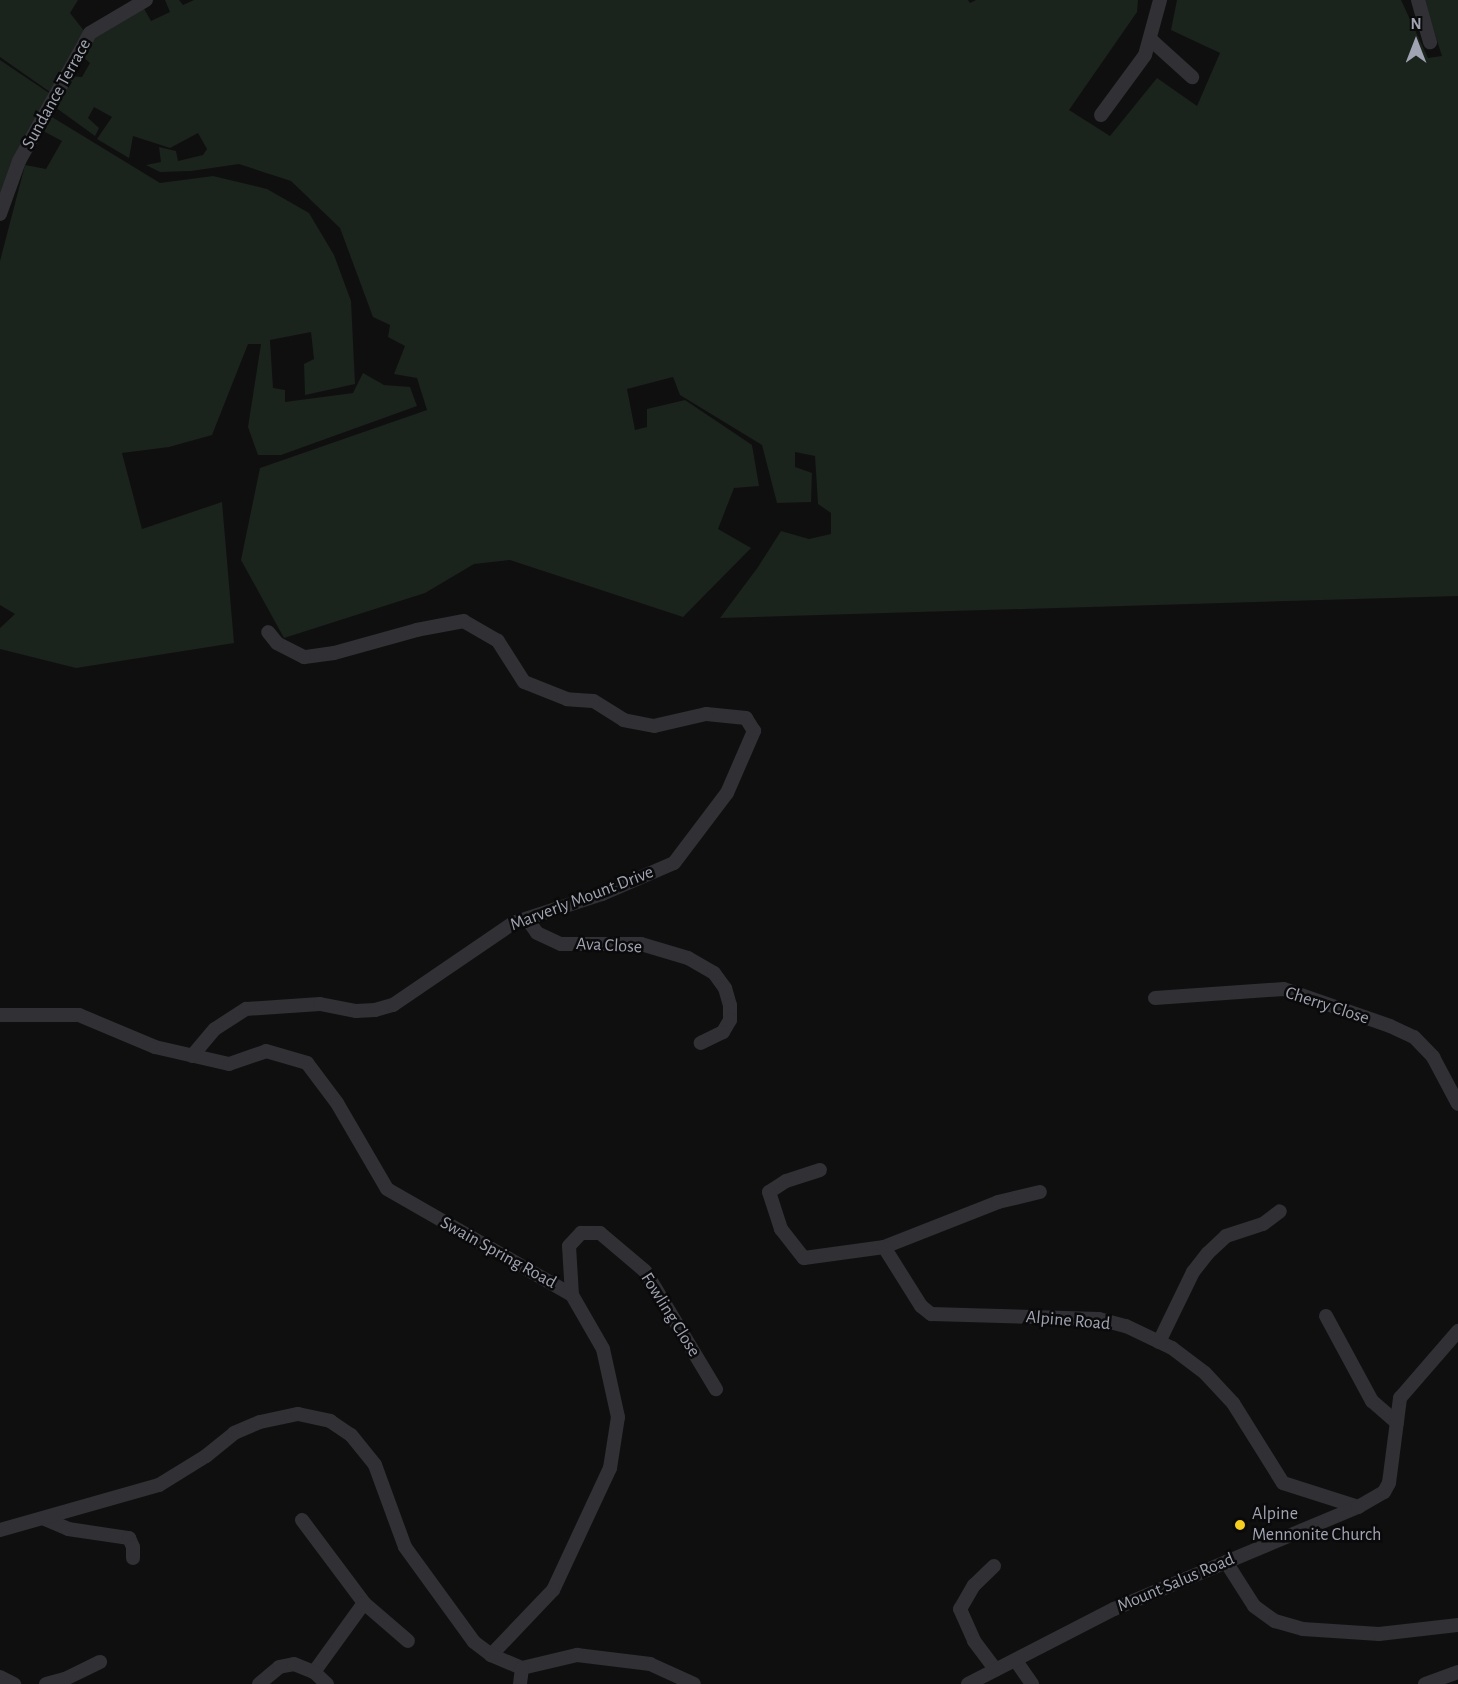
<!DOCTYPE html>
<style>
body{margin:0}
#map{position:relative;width:1458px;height:1684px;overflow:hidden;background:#0f0f10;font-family:"Alegreya Sans",sans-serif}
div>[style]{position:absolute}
.green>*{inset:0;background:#1b231d}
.minor>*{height:14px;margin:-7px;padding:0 7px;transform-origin:7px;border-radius:7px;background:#303035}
.dots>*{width:16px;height:16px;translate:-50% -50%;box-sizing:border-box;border:3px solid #0a0a0b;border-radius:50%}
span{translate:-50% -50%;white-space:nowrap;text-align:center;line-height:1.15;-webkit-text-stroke:5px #0a0a0b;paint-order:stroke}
.street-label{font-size:18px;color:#a0a3b2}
.poi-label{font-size:18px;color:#a0a3b2}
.left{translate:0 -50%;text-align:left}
.north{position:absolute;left:1386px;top:12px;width:60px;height:60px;-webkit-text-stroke:4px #0a0a0b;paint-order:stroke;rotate:0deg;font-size:16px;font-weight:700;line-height:24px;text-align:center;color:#a0a3b2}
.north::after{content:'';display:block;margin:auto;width:21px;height:27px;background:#a0a3b2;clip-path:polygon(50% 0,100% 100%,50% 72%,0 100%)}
</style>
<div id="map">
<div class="green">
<div style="clip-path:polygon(0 0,78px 0,70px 13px,85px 32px,77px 42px,50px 92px,0 57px)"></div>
<div style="clip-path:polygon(165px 0,179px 0,183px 5px,194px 0,968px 0,970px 3px,976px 0,1138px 0,1137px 12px,1069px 110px,1110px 136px,1157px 78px,1197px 106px,1220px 53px,1171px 30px,1177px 0,1401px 0,1428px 58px,1442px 56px,1424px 0,1458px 0,1458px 596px,720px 618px,758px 567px,781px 531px,809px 539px,831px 534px,831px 513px,818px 504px,815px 456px,795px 452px,795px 467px,812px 473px,811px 502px,777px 503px,762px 445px,680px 395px,673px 377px,627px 389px,635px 430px,647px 427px,647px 409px,685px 400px,752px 445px,759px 486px,734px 488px,718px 529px,751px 548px,683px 617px,510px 560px,474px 564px,425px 593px,284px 638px,241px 560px,260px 468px,427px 410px,417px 378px,394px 374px,405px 346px,388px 337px,390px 325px,373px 317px,340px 228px,291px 181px,239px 164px,191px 171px,160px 172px,146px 165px,161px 162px,159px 147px,176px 151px,178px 161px,203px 155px,207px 149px,198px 133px,170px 148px,133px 136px,129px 158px,97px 139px,112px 117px,94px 107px,88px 118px,99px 128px,95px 136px,55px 107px,70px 76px,82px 77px,90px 63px,82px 56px,94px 38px,142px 5px,151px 21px,170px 12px)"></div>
<div style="clip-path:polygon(0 60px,49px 93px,0 203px)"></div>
<div style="clip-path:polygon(52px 117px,160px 183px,213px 176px,267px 189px,309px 213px,334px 255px,351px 301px,355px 384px,305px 395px,304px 364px,314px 359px,311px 332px,270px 340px,273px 388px,285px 390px,285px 402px,353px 393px,363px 373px,384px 385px,410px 387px,417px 406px,281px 455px,258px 455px,248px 427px,261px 344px,248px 344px,212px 435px,169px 447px,122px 453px,142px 529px,222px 502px,234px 643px,76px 668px,0 649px,0 628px,15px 614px,0 605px,0 261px,25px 165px,46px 169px,62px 141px,43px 131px)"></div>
</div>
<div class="minor">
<div style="left:1418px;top:0;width:44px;rotate:74.1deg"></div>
<div style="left:1150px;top:39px;width:57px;rotate:42.1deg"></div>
<div style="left:1101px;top:115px;width:74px;rotate:-53.7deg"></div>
<div style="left:1145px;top:55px;width:57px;rotate:-74.7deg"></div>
<div style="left:0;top:214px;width:56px;rotate:-70.3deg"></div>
<div style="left:19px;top:161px;width:146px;rotate:-61deg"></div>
<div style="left:90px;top:33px;width:65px;rotate:-30.5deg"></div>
<div style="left:527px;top:919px;width:17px;rotate:54deg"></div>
<div style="left:537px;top:933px;width:26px;rotate:25deg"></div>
<div style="left:561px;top:944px;width:80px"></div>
<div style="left:641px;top:944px;width:49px;rotate:16.6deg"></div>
<div style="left:688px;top:958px;width:30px;rotate:30deg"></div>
<div style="left:714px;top:973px;width:19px;rotate:54deg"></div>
<div style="left:725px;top:988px;width:18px;rotate:74deg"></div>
<div style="left:730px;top:1005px;width:15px;rotate:90deg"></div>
<div style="left:730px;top:1020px;width:14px;rotate:120deg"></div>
<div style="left:723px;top:1032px;width:25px;rotate:154deg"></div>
<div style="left:1155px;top:998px;width:129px;rotate:-4deg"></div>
<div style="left:1284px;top:989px;width:112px;rotate:19.2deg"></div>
<div style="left:1390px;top:1026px;width:26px;rotate:25deg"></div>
<div style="left:1414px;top:1037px;width:28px;rotate:46deg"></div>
<div style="left:1433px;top:1057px;width:53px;rotate:62deg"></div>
<div style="left:0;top:1015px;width:79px"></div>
<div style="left:79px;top:1015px;width:82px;rotate:22.8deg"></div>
<div style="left:155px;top:1047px;width:76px;rotate:12.9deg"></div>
<div style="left:229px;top:1064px;width:39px;rotate:-19deg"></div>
<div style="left:266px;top:1051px;width:43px;rotate:16.3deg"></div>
<div style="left:307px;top:1063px;width:50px;rotate:53.1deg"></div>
<div style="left:337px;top:1103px;width:99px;rotate:59.8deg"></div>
<div style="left:387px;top:1189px;width:213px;rotate:29.8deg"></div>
<div style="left:572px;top:1295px;width:62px;rotate:60.1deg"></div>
<div style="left:603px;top:1349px;width:70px;rotate:77.6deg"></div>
<div style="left:618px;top:1417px;width:52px;rotate:98.9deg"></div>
<div style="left:610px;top:1468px;width:135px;rotate:115deg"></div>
<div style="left:553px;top:1590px;width:90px;rotate:133.6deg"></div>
<div style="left:491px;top:1655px;width:34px;rotate:23deg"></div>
<div style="left:522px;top:1668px;width:57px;rotate:-13.3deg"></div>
<div style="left:577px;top:1655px;width:74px;rotate:7deg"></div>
<div style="left:650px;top:1664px;width:48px;rotate:24.4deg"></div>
<div style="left:192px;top:1056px;width:35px;rotate:-50deg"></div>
<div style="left:215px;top:1029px;width:37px;rotate:-33deg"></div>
<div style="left:246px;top:1009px;width:74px;rotate:-3.9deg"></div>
<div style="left:320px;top:1004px;width:37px;rotate:11deg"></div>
<div style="left:356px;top:1011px;width:19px;rotate:-3deg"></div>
<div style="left:375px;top:1010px;width:19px;rotate:-16deg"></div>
<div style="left:393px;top:1005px;width:145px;rotate:-34.3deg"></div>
<div style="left:513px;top:923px;width:94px;rotate:-18deg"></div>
<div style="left:602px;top:894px;width:78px;rotate:-23.3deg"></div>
<div style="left:674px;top:863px;width:88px;rotate:-52.9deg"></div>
<div style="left:727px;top:793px;width:68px;rotate:-66.5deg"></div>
<div style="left:754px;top:731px;width:15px;rotate:-122deg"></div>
<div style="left:746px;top:718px;width:40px;rotate:-174.3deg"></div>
<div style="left:706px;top:714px;width:53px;rotate:167deg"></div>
<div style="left:654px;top:726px;width:31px;rotate:-169deg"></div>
<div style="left:624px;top:720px;width:36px;rotate:-148deg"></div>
<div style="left:593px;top:701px;width:26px;rotate:-176deg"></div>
<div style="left:567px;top:699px;width:46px;rotate:-158.4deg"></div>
<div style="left:524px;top:682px;width:49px;rotate:-122.4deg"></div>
<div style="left:498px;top:641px;width:39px;rotate:-150deg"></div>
<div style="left:464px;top:621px;width:48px;rotate:169.2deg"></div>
<div style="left:417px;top:630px;width:86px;rotate:164.5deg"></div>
<div style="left:334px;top:653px;width:30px;rotate:172deg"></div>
<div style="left:304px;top:657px;width:30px;rotate:-153deg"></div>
<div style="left:277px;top:643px;width:14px;rotate:-129deg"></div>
<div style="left:820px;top:1170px;width:36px;rotate:162deg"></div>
<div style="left:786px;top:1181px;width:20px;rotate:147deg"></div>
<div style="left:769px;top:1192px;width:39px;rotate:72deg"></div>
<div style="left:781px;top:1229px;width:37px;rotate:52deg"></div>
<div style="left:804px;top:1258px;width:81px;rotate:-7.8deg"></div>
<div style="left:884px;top:1247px;width:123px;rotate:-21.5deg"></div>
<div style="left:998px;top:1202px;width:43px;rotate:-13.4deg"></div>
<div style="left:884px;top:1247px;width:70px;rotate:57.9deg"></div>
<div style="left:921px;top:1306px;width:13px;rotate:39deg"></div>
<div style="left:931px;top:1314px;width:168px;rotate:1.7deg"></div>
<div style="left:1099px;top:1319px;width:28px;rotate:15deg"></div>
<div style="left:1126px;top:1326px;width:51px;rotate:25.6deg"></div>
<div style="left:1172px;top:1348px;width:41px;rotate:37.1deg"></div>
<div style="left:1205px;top:1373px;width:41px;rotate:47deg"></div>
<div style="left:1233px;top:1403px;width:94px;rotate:58deg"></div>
<div style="left:1283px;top:1483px;width:79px;rotate:17.7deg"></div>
<div style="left:572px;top:1295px;width:49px;rotate:-93.5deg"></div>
<div style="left:569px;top:1246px;width:18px;rotate:-47deg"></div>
<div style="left:581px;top:1233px;width:19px"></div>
<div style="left:600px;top:1233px;width:59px;rotate:40.2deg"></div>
<div style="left:645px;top:1271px;width:138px;rotate:59deg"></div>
<div style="left:1326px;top:1316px;width:97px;rotate:61.6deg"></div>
<div style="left:1372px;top:1401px;width:33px;rotate:41deg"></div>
<div style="left:1159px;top:1342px;width:78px;rotate:-64.1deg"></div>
<div style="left:1193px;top:1272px;width:24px;rotate:-52deg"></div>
<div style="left:1208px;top:1253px;width:25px;rotate:-43deg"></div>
<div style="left:1226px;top:1236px;width:39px;rotate:-18deg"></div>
<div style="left:1263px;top:1224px;width:21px;rotate:-37deg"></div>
<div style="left:45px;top:1519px;width:25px;rotate:23deg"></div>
<div style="left:68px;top:1529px;width:62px;rotate:8.4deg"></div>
<div style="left:129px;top:1538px;width:10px;rotate:66deg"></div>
<div style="left:133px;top:1547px;width:11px;rotate:90deg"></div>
<div style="left:302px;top:1520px;width:104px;rotate:53.2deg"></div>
<div style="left:364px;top:1603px;width:58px;rotate:40.8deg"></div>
<div style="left:0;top:1530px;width:165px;rotate:-15.8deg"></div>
<div style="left:159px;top:1485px;width:55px;rotate:-31.7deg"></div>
<div style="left:206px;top:1456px;width:36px;rotate:-39deg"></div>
<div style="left:234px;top:1433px;width:28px;rotate:-23deg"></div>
<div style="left:260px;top:1422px;width:39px;rotate:-12deg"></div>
<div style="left:298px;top:1414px;width:33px;rotate:12deg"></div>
<div style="left:330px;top:1421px;width:25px;rotate:34deg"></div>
<div style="left:351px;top:1435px;width:38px;rotate:51deg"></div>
<div style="left:375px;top:1465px;width:87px;rotate:69.9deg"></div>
<div style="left:405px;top:1547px;width:117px;rotate:54deg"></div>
<div style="left:474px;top:1642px;width:21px;rotate:37deg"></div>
<div style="left:1226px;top:1562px;width:52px;rotate:57.5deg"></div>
<div style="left:1254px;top:1606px;width:26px;rotate:36deg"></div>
<div style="left:1275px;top:1621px;width:29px;rotate:16deg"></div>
<div style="left:1303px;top:1629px;width:76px;rotate:3.8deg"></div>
<div style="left:1379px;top:1634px;width:80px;rotate:-6.5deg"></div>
<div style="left:994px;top:1566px;width:28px;rotate:136deg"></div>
<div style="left:974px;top:1585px;width:28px;rotate:120deg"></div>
<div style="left:960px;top:1609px;width:35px;rotate:66deg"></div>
<div style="left:974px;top:1641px;width:36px;rotate:53deg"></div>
<div style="left:1016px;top:1661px;width:28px;rotate:55deg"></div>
<div style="left:314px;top:1672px;width:85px;rotate:-54.1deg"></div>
<div style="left:0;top:1677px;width:16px;rotate:27deg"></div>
<div style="left:46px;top:1684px;width:20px;rotate:-15deg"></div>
<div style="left:65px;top:1679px;width:39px;rotate:-26deg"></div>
<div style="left:259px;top:1684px;width:26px;rotate:-40deg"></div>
<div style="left:279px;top:1667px;width:15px;rotate:-11deg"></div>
<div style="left:294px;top:1664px;width:22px;rotate:22deg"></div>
<div style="left:314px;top:1672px;width:18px;rotate:43deg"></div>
<div style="left:520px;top:1684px;width:16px;rotate:-83deg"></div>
<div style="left:968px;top:1684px;width:164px;rotate:-27.2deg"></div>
<div style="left:1114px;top:1609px;width:264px;rotate:-22.7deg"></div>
<div style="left:1358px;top:1507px;width:30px;rotate:-30deg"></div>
<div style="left:1384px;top:1492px;width:10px;rotate:-61deg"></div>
<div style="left:1389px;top:1483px;width:86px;rotate:-82.6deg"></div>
<div style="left:1400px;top:1398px;width:89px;rotate:-49.1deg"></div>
<div style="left:1425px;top:1684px;width:35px;rotate:-20deg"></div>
</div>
<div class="dots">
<div style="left:1240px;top:1525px;background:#f6cd21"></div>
</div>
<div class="street-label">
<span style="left:57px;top:94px;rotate:-61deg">Sundance Terrace</span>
<span style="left:582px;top:899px;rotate:-21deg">Marverly Mount Drive</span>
<span style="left:609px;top:946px;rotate:3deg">Ava Close</span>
<span style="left:1327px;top:1006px;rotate:18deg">Cherry Close</span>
<span style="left:498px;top:1253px;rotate:29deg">Swain Spring Road</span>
<span style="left:670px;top:1315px;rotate:58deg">Fowling Close</span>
<span style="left:1068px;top:1321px;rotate:5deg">Alpine Road</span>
<span style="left:1176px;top:1583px;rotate:-23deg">Mount Salus Road</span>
</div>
<div class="poi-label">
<span class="left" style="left:1252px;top:1525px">Alpine<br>Mennonite Church</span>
</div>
<div class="north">N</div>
</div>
